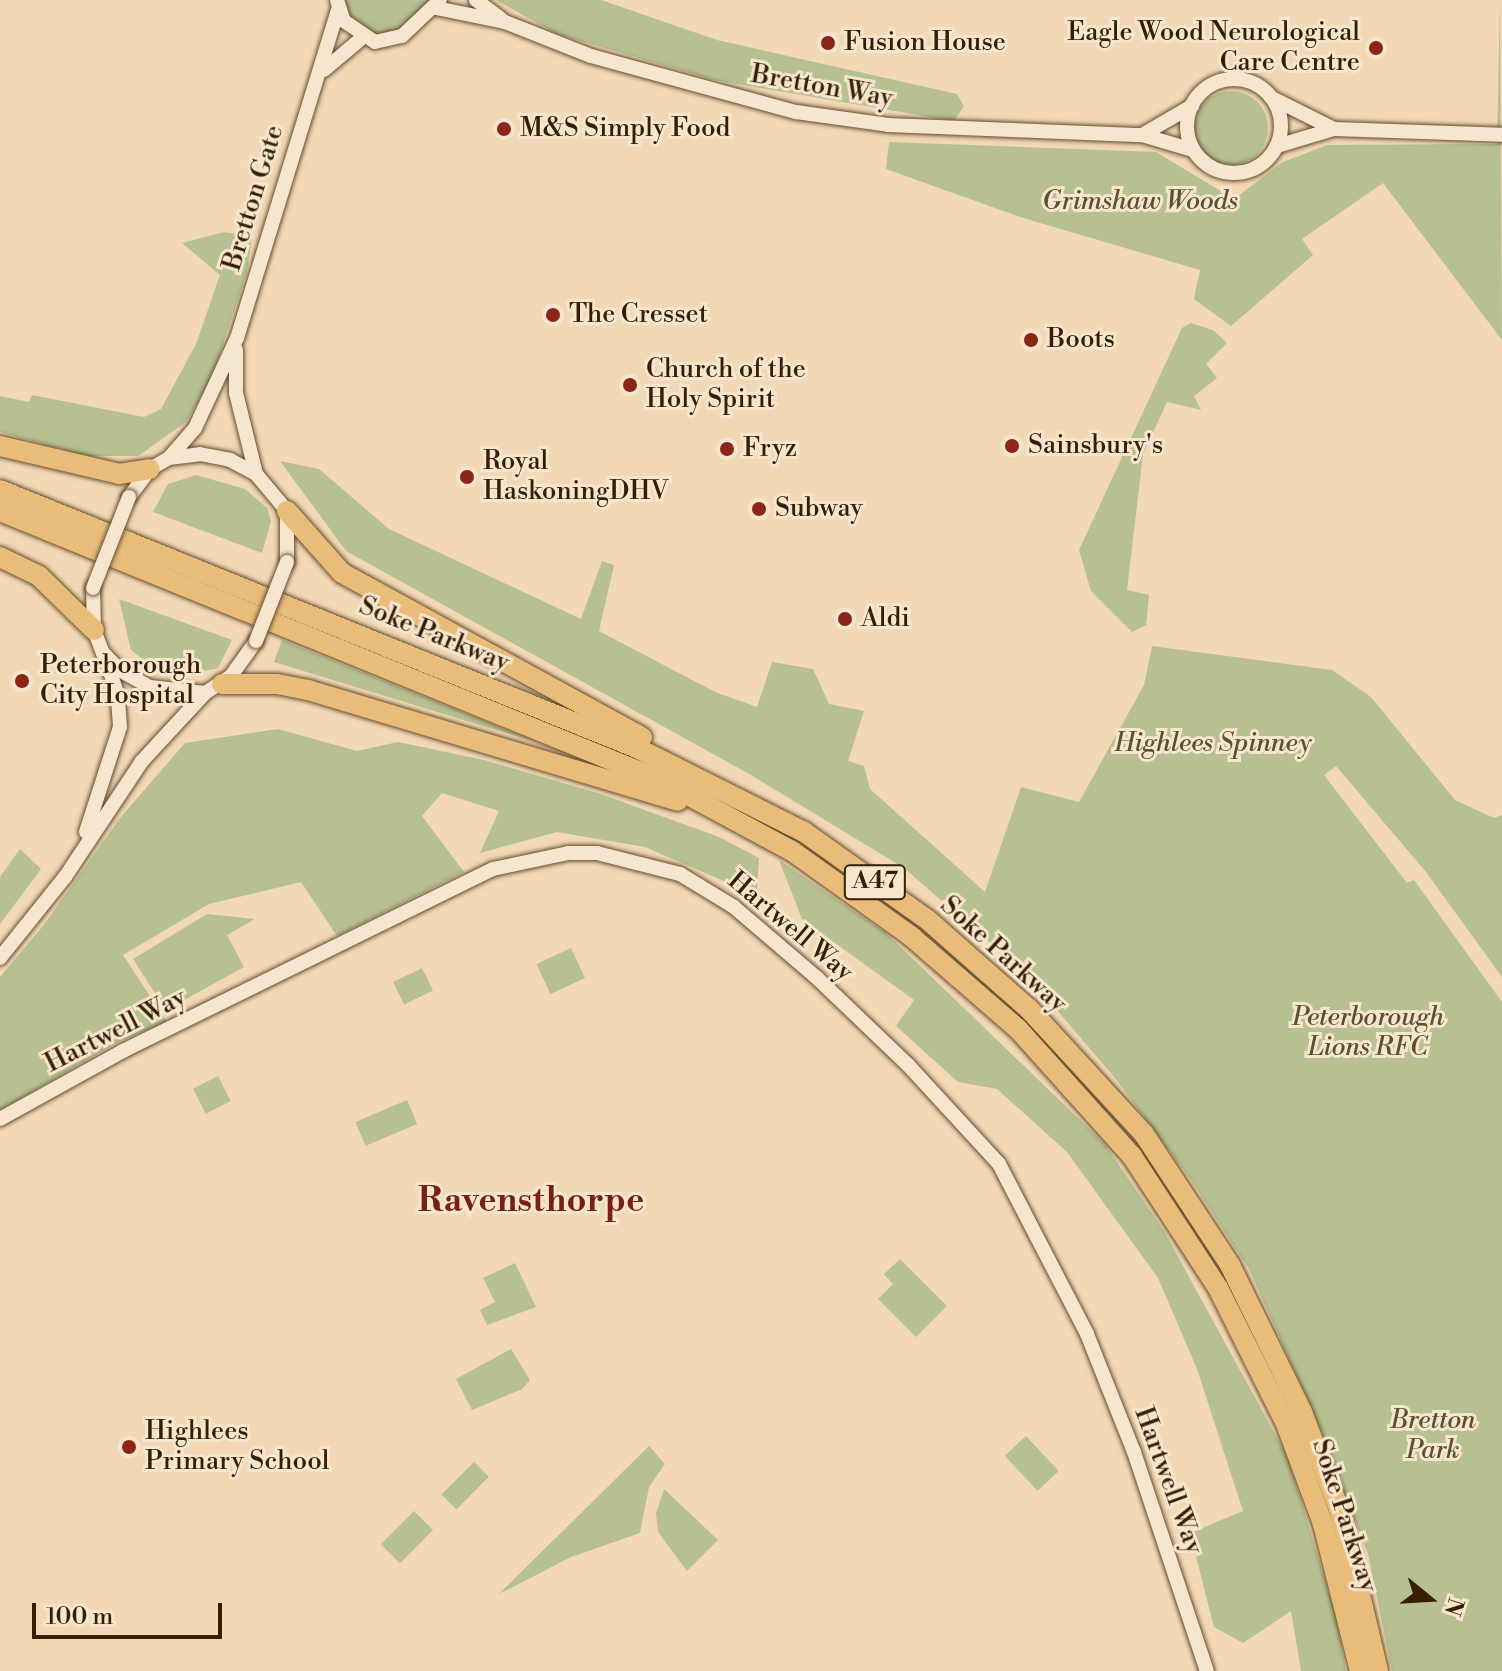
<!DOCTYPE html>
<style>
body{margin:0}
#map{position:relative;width:1502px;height:1671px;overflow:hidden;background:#f2d8b5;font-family:"Libre Bodoni",serif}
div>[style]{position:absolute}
.green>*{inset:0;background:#b6c091;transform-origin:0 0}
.round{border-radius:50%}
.roads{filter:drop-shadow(0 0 2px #644d2d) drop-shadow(0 0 2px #644d2d)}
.tertiary>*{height:14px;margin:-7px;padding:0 7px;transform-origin:7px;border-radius:7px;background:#f7e6cf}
.tertiary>.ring{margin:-7px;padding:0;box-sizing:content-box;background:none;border:14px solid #f7e6cf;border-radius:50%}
.trunk>*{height:20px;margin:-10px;padding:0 10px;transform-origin:10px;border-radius:10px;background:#e9bc7a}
.bridges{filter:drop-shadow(0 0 2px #644d2d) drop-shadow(0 0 2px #644d2d)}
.tertiary-bridge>*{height:14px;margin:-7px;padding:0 7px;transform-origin:7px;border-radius:7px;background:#f7e6cf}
.dots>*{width:22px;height:22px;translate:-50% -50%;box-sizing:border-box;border:4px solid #f7e6cf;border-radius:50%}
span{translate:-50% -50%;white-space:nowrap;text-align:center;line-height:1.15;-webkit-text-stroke:6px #f7e6cf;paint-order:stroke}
.shield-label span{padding:2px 6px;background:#f7e6cf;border:2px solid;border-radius:6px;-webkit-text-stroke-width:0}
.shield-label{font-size:24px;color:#351f00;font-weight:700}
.poi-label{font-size:26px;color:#351f00}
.right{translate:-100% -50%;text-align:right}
.left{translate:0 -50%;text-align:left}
.street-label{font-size:26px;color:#351f00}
.park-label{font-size:26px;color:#5c4f2c;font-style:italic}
.district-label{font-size:34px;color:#7a1f14;font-weight:700}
.north{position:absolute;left:1390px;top:1559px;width:80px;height:80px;-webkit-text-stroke:6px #f7e6cf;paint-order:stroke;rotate:108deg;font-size:22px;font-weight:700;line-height:32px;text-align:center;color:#351f00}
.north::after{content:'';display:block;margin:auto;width:28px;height:36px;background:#351f00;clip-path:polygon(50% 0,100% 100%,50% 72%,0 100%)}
.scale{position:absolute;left:32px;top:1603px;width:190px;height:36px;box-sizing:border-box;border:4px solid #351f00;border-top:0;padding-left:10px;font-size:24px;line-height:28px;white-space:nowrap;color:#351f00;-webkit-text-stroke:6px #f7e6cf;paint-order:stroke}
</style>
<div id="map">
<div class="green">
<div style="clip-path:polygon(337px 0,441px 0,411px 29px,368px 40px)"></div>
<div style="clip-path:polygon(496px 0,601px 0,717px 40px,957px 94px,964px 106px,954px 121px,714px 80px,557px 34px)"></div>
<div style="clip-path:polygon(1500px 0,1502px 340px,1383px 183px,1302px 239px,1313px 255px,1231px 326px,1194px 299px,1200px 270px,1020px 217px,886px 169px,889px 142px,1156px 152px,1234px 199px,1283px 162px,1327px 145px,1497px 144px)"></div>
<div class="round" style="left:1194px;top:91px;width:74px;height:74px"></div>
<div style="clip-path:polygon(224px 232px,252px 236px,247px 272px,212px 377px,186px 422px,138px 456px,87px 456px,0 432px,0 396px,29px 402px,32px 395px,144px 417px,161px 409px,196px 344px,220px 275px,182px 243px)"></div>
<div style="clip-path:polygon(1191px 323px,1213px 330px,1227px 343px,1206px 364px,1217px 378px,1194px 396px,1201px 410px,1167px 402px,1143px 454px,1127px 590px,1149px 595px,1146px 625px,1132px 632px,1091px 591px,1079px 550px,1182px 328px)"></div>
<div style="clip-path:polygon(280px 461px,319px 469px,389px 529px,581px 619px,602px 561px,614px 565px,599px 631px,715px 692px,757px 707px,772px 662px,813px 669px,829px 704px,864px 711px,848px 761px,864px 766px,870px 789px,985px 892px,1021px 787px,1079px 802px,1144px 685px,1152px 646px,1332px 670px,1371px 697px,1455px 800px,1494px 818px,1502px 815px,1502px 977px,1426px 872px,1336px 766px,1324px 775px,1407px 883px,1414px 880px,1502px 1002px,1502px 1671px,1392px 1671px,1368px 1554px,1320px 1428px,1249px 1269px,1191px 1180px,1115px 1078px,1026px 974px,904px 868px,751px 775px,346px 551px)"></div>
<div style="clip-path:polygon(196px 475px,245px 489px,267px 508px,271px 521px,262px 553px,153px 512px,168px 484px)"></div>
<div style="clip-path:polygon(119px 599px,232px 640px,218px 668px,186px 675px,153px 667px,131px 650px)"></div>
<div style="clip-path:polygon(282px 640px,539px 743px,274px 662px)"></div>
<div style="clip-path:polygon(278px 729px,357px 751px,398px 742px,484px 760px,598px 793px,719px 837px,759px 858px,757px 890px,740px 888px,645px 847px,557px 832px,480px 853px,499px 811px,442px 793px,422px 816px,464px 872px,337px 936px,301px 882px,209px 904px,123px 955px,167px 1022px,118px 1042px,0 1110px,0 977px,43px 926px,120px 818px,185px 743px)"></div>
<div style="clip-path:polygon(20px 849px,41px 869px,0 924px,0 877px)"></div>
<div style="clip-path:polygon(779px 860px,886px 933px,1104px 1143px,1164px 1231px,1288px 1458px,1335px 1613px,1346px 1671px,1301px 1671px,1291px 1611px,1243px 1643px,1214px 1627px,1190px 1533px,1243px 1511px,1197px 1369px,1158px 1278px,1067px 1152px,997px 1089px,958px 1082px,896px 1026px,914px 1000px,802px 919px)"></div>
<div style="clip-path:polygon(207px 914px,255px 919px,227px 935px,244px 967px,166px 1010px,133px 959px)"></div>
<div style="left:571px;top:948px;width:33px;height:38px;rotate:65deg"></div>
<div style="left:422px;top:968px;width:25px;height:32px;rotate:64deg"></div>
<div style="left:218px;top:1076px;width:28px;height:28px;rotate:63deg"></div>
<div style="left:407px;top:1100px;width:26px;height:56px;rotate:67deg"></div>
<div style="clip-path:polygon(900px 1259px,947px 1306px,916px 1337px,878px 1299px,893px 1284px,884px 1274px)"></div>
<div style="clip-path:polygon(515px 1263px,536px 1307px,487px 1325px,480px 1310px,495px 1302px,483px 1278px)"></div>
<div style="clip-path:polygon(511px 1349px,530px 1380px,522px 1389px,472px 1410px,456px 1379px)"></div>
<div style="left:1026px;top:1436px;width:48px;height:29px;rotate:47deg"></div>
<div style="clip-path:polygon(649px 1446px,665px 1464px,649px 1487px,640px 1533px,571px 1557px,499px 1594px)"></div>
<div style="left:474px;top:1462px;width:21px;height:46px;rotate:45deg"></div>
<div style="clip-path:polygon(664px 1489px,718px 1540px,687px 1571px,658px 1532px,656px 1513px)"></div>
<div style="left:414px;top:1511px;width:27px;height:47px;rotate:45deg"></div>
</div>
<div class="roads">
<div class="tertiary">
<div style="left:337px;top:0;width:22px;rotate:72deg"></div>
<div style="left:344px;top:21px;width:37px;rotate:34deg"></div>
<div style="left:375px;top:42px;width:28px;rotate:-13deg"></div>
<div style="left:402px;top:36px;width:52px;rotate:-43.5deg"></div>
<div style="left:476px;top:0;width:31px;rotate:37deg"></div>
<div style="left:436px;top:8px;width:70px;rotate:11.5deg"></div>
<div style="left:505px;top:22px;width:92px;rotate:21.6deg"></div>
<div style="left:591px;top:56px;width:213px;rotate:15.3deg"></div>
<div style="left:796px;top:112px;width:93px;rotate:8deg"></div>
<div style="left:888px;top:125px;width:254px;rotate:2.3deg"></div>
<div style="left:1142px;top:135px;width:53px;rotate:16.4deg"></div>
<div style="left:324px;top:70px;width:51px;rotate:-40.2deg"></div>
<div class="ring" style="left:1187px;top:79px;width:80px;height:80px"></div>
<div style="left:1274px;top:99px;width:67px;rotate:26.6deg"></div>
<div style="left:1142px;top:135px;width:58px;rotate:-30.1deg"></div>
<div style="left:1277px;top:146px;width:59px;rotate:-16.6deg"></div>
<div style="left:1334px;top:129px;width:168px;rotate:2deg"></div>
<div style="left:236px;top:350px;width:43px;rotate:90deg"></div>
<div style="left:236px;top:393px;width:83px;rotate:76.1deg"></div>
<div style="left:169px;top:458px;width:40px;rotate:-49deg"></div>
<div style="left:195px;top:428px;width:99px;rotate:-65deg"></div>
<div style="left:237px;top:338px;width:343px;rotate:-72.9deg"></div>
<div style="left:129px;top:497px;width:35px;rotate:-53deg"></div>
<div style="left:150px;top:469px;width:22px;rotate:-30deg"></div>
<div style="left:169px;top:458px;width:31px;rotate:-7deg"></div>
<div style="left:200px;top:454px;width:31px;rotate:11deg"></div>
<div style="left:230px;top:460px;width:30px;rotate:28deg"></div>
<div style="left:256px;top:474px;width:48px;rotate:50deg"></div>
<div style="left:287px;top:511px;width:51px;rotate:90deg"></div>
<div style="left:93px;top:588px;width:42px;rotate:88.6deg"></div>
<div style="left:94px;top:630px;width:25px;rotate:69deg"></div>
<div style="left:103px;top:653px;width:25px;rotate:45deg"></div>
<div style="left:121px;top:671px;width:33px;rotate:29deg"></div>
<div style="left:150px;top:687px;width:55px;rotate:6.2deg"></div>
<div style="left:205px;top:693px;width:31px;rotate:-33deg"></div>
<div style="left:231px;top:676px;width:43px;rotate:-54.5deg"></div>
<div style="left:86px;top:832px;width:110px;rotate:-72.1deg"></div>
<div style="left:120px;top:727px;width:31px;rotate:-94deg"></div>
<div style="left:118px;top:696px;width:41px;rotate:-108.4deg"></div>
<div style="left:0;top:958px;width:104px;rotate:-51.3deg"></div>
<div style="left:65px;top:877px;width:139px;rotate:-56.4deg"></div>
<div style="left:142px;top:761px;width:93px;rotate:-47.2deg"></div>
<div style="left:0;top:1119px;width:141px;rotate:-28.9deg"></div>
<div style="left:123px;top:1051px;width:412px;rotate:-26.2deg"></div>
<div style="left:493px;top:869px;width:77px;rotate:-12deg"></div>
<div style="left:568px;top:853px;width:29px"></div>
<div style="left:597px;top:853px;width:86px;rotate:14.2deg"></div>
<div style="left:680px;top:874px;width:63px;rotate:31.4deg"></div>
<div style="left:734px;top:907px;width:109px;rotate:40.5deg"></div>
<div style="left:817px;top:978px;width:126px;rotate:43.7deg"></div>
<div style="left:908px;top:1065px;width:134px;rotate:47.4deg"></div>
<div style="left:999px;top:1164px;width:191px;rotate:62.6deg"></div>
<div style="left:1087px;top:1334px;width:127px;rotate:68.3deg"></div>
<div style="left:1134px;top:1452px;width:231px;rotate:71.6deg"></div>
</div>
<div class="trunk">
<div style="left:0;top:446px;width:122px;rotate:13.2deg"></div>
<div style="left:119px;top:474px;width:31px;rotate:-9deg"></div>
<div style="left:0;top:490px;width:687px;rotate:22.05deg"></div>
<div style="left:637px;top:748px;width:187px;rotate:26.7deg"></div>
<div style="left:804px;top:832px;width:152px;rotate:35.4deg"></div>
<div style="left:928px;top:920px;width:135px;rotate:41.4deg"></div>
<div style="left:1029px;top:1009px;width:170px;rotate:47.4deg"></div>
<div style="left:1144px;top:1134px;width:157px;rotate:56.7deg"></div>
<div style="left:1230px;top:1265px;width:164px;rotate:63.9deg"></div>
<div style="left:1302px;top:1412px;width:109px;rotate:69.1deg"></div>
<div style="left:1341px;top:1514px;width:161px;rotate:76.7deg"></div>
<div style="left:0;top:511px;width:713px;rotate:22.17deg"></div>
<div style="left:660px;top:780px;width:150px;rotate:28.3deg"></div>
<div style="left:792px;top:851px;width:148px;rotate:35.6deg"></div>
<div style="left:912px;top:937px;width:140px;rotate:41deg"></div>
<div style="left:1018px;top:1029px;width:171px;rotate:48.1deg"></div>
<div style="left:1132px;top:1156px;width:158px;rotate:56.9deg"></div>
<div style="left:1218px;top:1288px;width:152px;rotate:63.4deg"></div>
<div style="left:1286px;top:1424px;width:107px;rotate:69.7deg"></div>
<div style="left:1323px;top:1524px;width:152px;rotate:75.9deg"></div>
<div style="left:287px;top:511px;width:83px;rotate:48.4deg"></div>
<div style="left:342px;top:573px;width:342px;rotate:28.7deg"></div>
<div style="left:0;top:557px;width:43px;rotate:26deg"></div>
<div style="left:39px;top:576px;width:77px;rotate:44.5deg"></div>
<div style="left:222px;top:684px;width:55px"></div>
<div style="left:277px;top:684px;width:32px;rotate:11deg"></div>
<div style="left:308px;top:690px;width:386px;rotate:16.7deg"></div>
</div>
</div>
<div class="bridges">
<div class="tertiary-bridge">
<div style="left:93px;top:588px;width:98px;rotate:-68.4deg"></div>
<div style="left:256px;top:641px;width:85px;rotate:-68.6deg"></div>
</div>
</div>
<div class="dots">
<div style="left:828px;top:43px;background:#8f2418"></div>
<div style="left:1376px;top:48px;background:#8f2418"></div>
<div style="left:504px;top:129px;background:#8f2418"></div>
<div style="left:553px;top:315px;background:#8f2418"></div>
<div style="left:1031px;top:340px;background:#8f2418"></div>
<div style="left:630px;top:385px;background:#8f2418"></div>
<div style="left:1012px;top:446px;background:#8f2418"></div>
<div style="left:727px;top:449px;background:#8f2418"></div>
<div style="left:467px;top:477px;background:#8f2418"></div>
<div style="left:759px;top:509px;background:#8f2418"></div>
<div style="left:845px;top:619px;background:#8f2418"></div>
<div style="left:22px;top:681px;background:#8f2418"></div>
<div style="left:129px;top:1447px;background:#8f2418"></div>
</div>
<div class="shield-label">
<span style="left:875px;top:882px">A47</span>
</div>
<div class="poi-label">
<span class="right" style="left:1360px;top:48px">Eagle Wood Neurological<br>Care Centre</span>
<span class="left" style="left:844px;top:43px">Fusion House</span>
<span class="left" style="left:520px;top:129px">M&amp;S Simply Food</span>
<span class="left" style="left:569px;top:315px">The Cresset</span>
<span class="left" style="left:1047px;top:340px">Boots</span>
<span class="left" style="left:646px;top:385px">Church of the<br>Holy Spirit</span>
<span class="left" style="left:1028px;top:446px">Sainsbury's</span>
<span class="left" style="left:743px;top:449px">Fryz</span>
<span class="left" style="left:483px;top:477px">Royal<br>HaskoningDHV</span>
<span class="left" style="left:775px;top:509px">Subway</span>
<span class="left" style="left:861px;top:619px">Aldi</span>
<span class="left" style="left:40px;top:681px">Peterborough<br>City Hospital</span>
<span class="left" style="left:145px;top:1447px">Highlees<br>Primary School</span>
</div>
<div class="street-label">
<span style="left:822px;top:87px;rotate:10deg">Bretton Way</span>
<span style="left:254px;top:198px;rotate:-73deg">Bretton Gate</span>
<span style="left:434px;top:635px;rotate:22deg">Soke Parkway</span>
<span style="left:790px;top:927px;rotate:40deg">Hartwell Way</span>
<span style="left:1003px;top:955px;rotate:42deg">Soke Parkway</span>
<span style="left:116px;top:1031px;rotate:-27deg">Hartwell Way</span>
<span style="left:1168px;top:1481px;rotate:70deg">Hartwell Way</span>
<span style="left:1344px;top:1516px;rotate:72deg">Soke Parkway</span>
</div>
<div class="park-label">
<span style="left:1140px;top:202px">Grimshaw Woods</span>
<span style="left:1213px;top:744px">Highlees Spinney</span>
<span style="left:1368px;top:1033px">Peterborough<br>Lions RFC</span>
<span style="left:1433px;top:1436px">Bretton<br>Park</span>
</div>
<div class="district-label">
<span style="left:531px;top:1202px">Ravensthorpe</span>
</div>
<div class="north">N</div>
<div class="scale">100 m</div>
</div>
